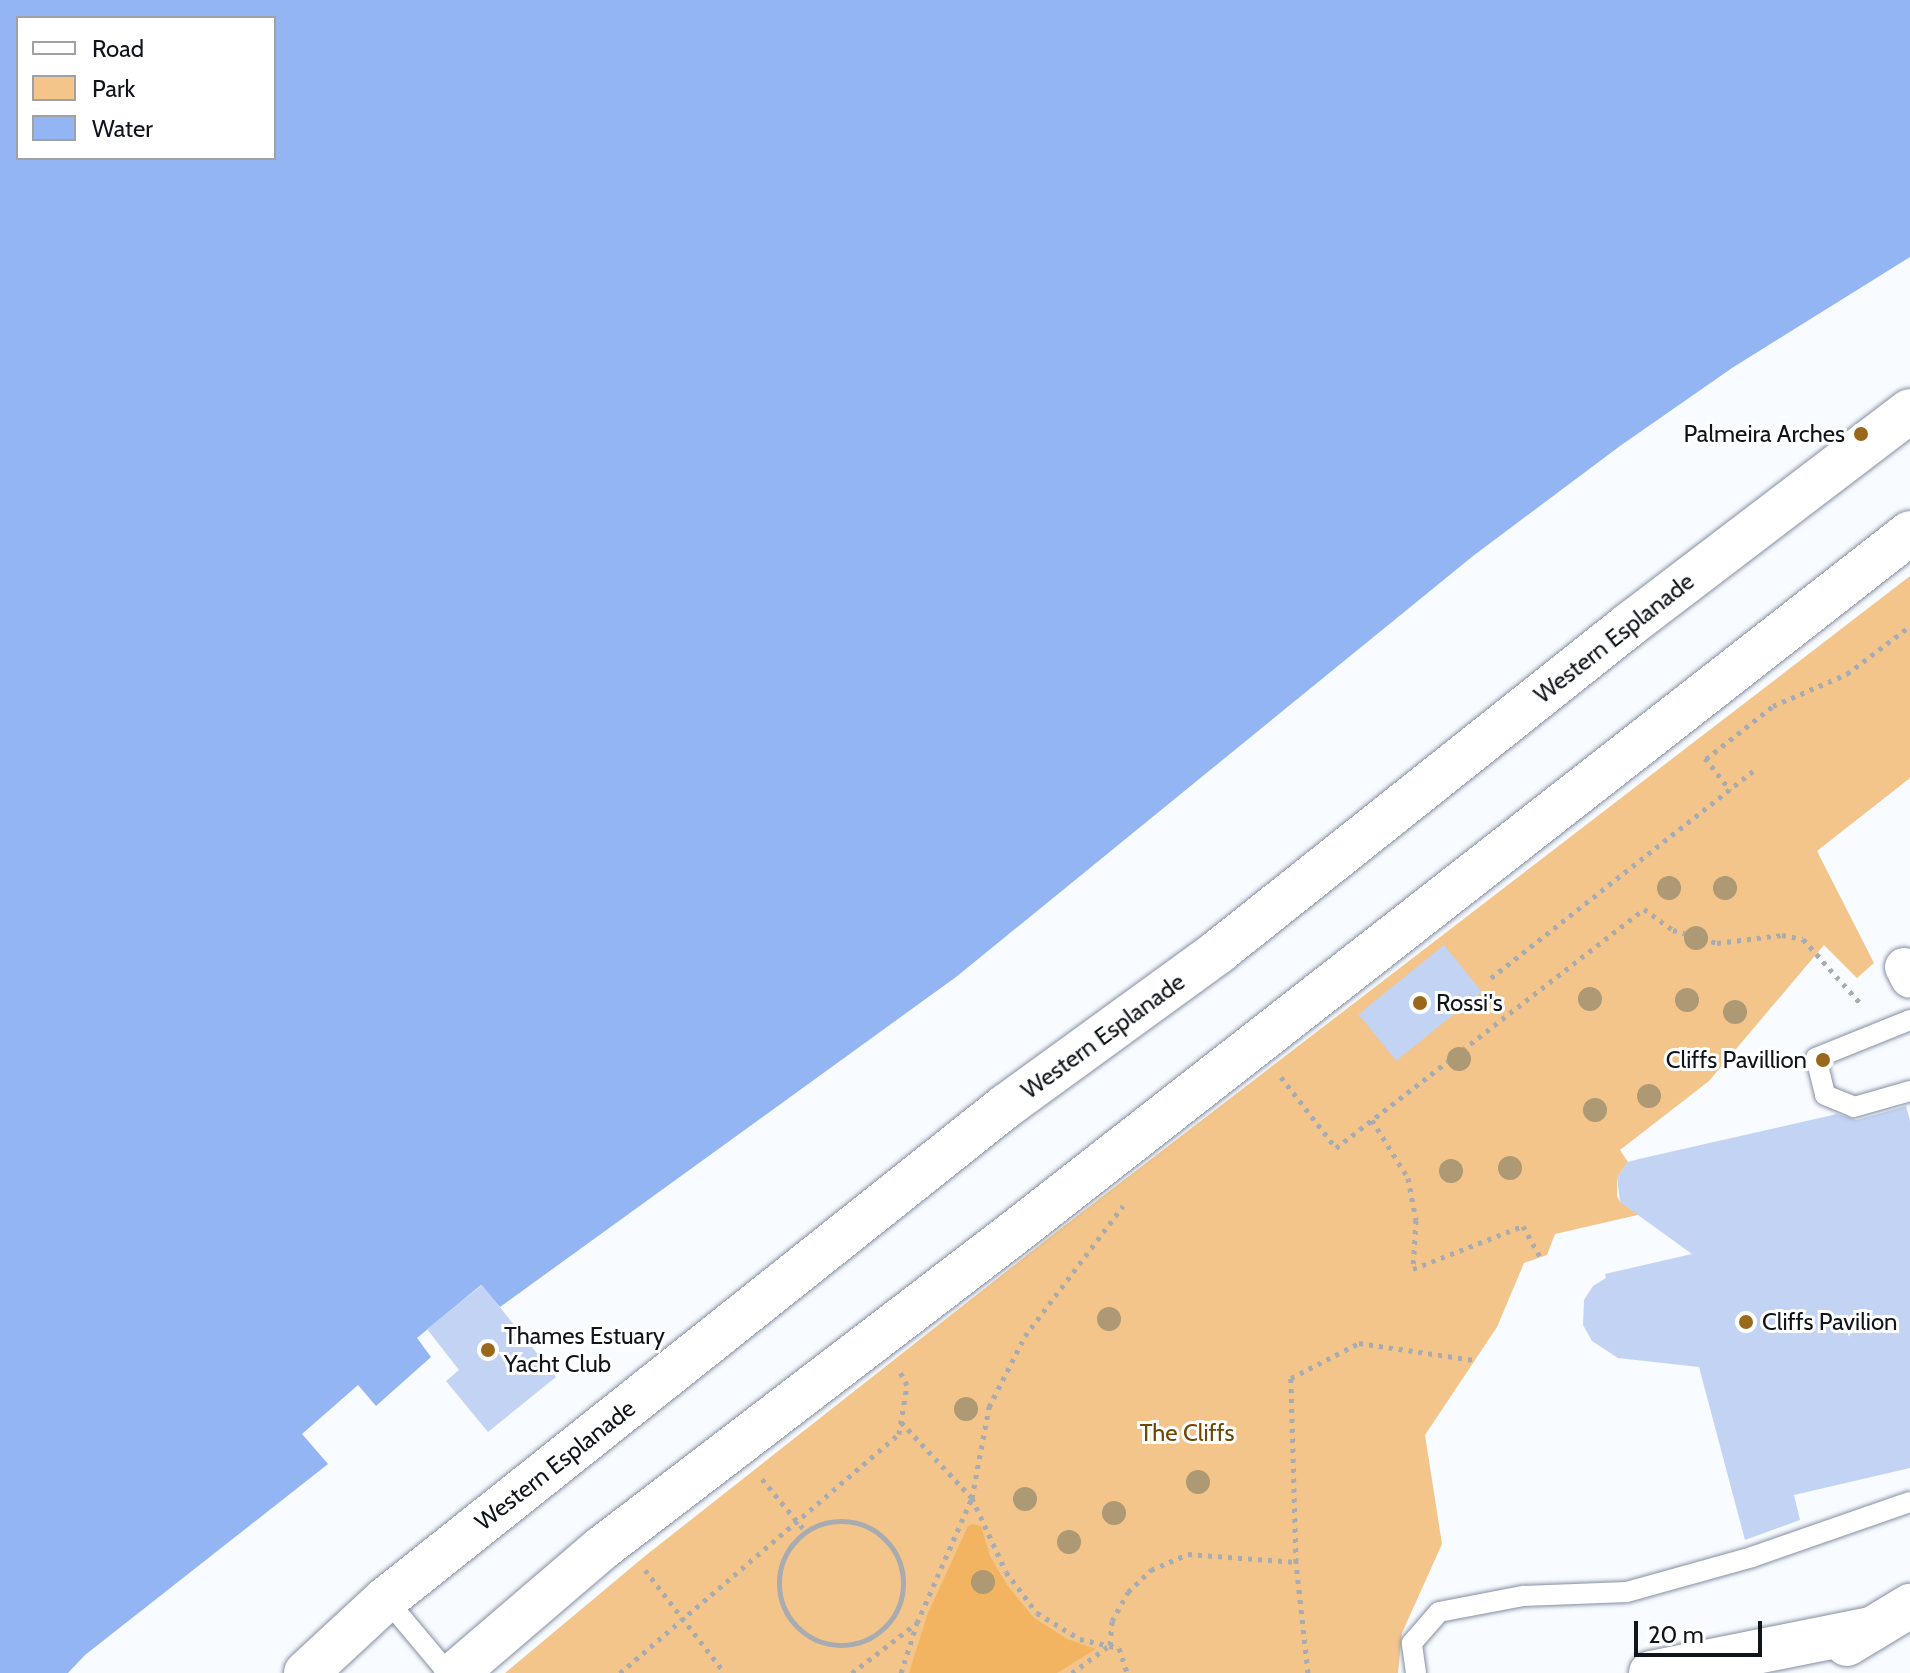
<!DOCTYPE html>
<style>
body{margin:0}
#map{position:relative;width:1910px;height:1673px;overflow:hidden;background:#f8fbff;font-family:Cabin,sans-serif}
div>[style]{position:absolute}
.green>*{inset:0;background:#f3c58b}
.forest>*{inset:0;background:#f2b460}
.water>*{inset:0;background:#93b5f4}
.building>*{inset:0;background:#c2d3f4;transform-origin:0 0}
.path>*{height:5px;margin-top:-2.5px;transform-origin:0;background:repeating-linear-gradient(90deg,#a8abb0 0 4px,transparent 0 10px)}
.path>.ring{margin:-2.5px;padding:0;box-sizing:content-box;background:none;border:5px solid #a8abb0;border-radius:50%}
.roads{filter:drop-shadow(0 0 2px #848ea2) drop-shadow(0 0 2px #848ea2)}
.service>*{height:20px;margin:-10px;padding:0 10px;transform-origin:10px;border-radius:10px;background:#fff}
.minor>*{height:38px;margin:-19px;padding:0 19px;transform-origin:19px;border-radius:19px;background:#fff}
.tertiary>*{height:44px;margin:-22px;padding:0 22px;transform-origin:22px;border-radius:22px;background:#fff}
.trees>*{width:24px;height:24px;margin:-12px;border-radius:50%;background:#ad9973}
.dots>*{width:22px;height:22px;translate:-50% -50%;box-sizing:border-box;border:4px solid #fff;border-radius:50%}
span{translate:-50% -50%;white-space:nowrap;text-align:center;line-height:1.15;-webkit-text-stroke:6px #fff;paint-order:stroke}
.poi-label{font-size:24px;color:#10141b}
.right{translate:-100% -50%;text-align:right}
.left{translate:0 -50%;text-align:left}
.street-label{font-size:24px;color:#10141b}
.park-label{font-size:24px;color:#6f4801}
.legend{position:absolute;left:16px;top:16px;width:260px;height:144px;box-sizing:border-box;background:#fff;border:2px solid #9fa1a4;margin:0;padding:10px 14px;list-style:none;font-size:24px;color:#10141b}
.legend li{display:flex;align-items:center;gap:16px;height:40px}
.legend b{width:40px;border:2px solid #9fa1a4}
.scale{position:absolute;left:1634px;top:1621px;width:128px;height:36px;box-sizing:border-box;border:4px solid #10141b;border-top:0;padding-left:10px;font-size:24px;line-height:28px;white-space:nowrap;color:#10141b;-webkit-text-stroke:6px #fff;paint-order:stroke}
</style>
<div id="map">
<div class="green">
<div style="clip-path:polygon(1910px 576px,1910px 778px,1817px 851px,1874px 963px,1857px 978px,1824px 945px,1709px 1081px,1620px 1150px,1628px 1162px,1617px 1177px,1617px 1196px,1620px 1202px,1642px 1214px,1555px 1234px,1547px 1255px,1524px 1263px,1497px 1327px,1425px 1435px,1442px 1544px,1402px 1633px,1398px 1673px,505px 1673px,645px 1556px,1064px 1226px)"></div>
</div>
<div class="forest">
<div style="clip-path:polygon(972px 1524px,981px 1526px,990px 1556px,1007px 1585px,1033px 1617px,1067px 1639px,1096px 1649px,1057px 1673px,909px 1673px,928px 1613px,968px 1526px)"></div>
</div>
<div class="water">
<div style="clip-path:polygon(evenodd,0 0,1910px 0,1910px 257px,1732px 368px,1620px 446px,1473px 556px,956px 977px,500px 1307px,481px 1285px,417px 1338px,431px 1357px,376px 1406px,358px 1385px,302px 1434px,328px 1464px,85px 1655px,68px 1673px,0 1673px,0 0,18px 18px,274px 18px,274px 158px,18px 158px,18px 18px)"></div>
</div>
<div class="building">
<div style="left:1444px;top:945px;width:60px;height:110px;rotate:51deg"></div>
<div style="clip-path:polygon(1906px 1106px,1910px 1121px,1910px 1468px,1794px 1495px,1800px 1520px,1745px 1540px,1699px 1367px,1618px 1358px,1592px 1341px,1583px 1325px,1584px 1300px,1593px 1286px,1606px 1278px,1605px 1274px,1692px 1254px,1620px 1202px,1617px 1177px,1628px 1162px,1639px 1159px,1837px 1114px,1857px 1120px)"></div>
<div style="clip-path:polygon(482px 1285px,556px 1377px,488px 1432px,446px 1381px,459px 1370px,427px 1329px)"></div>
</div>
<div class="path">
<div style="left:1705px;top:758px;width:41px;rotate:52deg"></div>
<div style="left:1706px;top:759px;width:85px;rotate:-38.3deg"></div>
<div style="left:1773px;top:706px;width:81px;rotate:-23.4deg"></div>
<div style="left:1847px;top:674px;width:79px;rotate:-37.3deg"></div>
<div style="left:1491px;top:978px;width:334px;rotate:-38.3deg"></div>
<div style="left:1281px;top:1077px;width:90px;rotate:52.2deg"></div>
<div style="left:1336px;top:1148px;width:390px;rotate:-37.8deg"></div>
<div style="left:1644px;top:909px;width:36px;rotate:36deg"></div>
<div style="left:1673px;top:930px;width:46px;rotate:16.5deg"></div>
<div style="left:1717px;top:943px;width:65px;rotate:-7deg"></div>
<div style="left:1782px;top:935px;width:21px;rotate:11deg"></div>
<div style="left:1803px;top:939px;width:86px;rotate:48.3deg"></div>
<div style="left:1372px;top:1120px;width:68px;rotate:58.2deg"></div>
<div style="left:1408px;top:1178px;width:43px;rotate:79.2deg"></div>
<div style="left:1416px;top:1220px;width:49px;rotate:93.5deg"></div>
<div style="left:1413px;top:1269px;width:118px;rotate:-21.4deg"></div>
<div style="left:1523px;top:1226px;width:35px;rotate:61deg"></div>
<div style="left:901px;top:1422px;width:104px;rotate:46.9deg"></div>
<div style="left:972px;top:1498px;width:81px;rotate:65.3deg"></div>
<div style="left:1006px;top:1572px;width:51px;rotate:52.9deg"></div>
<div style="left:1037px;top:1613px;width:50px;rotate:31.2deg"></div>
<div style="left:1080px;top:1639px;width:40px;rotate:13deg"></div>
<div style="left:1119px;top:1648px;width:26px;rotate:72deg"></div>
<div style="left:762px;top:1479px;width:69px;rotate:50.3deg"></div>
<div class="ring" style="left:779px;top:1521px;width:119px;height:119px"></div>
<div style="left:645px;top:1570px;width:130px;rotate:52.2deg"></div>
<div style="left:620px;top:1673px;width:367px;rotate:-40.6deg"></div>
<div style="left:899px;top:1434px;width:50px;rotate:-80.7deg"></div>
<div style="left:907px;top:1385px;width:15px;rotate:-118deg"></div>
<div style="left:852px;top:1673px;width:82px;rotate:-37.6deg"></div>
<div style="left:901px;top:1673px;width:52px;rotate:-72.3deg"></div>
<div style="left:917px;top:1623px;width:137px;rotate:-66.3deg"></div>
<div style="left:972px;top:1498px;width:93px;rotate:-79.4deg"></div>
<div style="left:989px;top:1407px;width:80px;rotate:-63.1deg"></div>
<div style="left:1025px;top:1336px;width:163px;rotate:-53deg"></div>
<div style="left:1072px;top:1673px;width:47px;rotate:-36.4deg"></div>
<div style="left:1110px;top:1645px;width:24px;rotate:-85deg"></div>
<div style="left:1112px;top:1621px;width:33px;rotate:-61deg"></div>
<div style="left:1128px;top:1592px;width:32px;rotate:-44deg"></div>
<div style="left:1151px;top:1570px;width:40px;rotate:-23.4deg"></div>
<div style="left:1188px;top:1554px;width:108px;rotate:4.2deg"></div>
<div style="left:1308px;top:1673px;width:112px;rotate:-96.2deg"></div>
<div style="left:1296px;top:1562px;width:184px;rotate:-91.6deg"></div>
<div style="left:1291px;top:1378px;width:76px;rotate:-27.2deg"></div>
<div style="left:1359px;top:1343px;width:116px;rotate:8.4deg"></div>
</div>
<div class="roads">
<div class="service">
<div style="left:1910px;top:1020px;width:101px;rotate:158deg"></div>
<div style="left:1816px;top:1058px;width:38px;rotate:76deg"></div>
<div style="left:1825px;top:1095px;width:31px;rotate:22deg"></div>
<div style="left:1854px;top:1107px;width:58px;rotate:-15.9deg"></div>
<div style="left:386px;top:1599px;width:97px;rotate:50deg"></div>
<div style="left:1416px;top:1673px;width:30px;rotate:-98deg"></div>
<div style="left:1412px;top:1643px;width:41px;rotate:-48.9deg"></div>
<div style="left:1439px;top:1612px;width:86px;rotate:-10.8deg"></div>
<div style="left:1523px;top:1596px;width:104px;rotate:-2.2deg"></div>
<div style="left:1627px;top:1592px;width:130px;rotate:-15.6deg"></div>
<div style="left:1752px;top:1557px;width:167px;rotate:-19.2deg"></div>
</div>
<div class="minor">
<div style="left:1904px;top:967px;width:13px;rotate:63deg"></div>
</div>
<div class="tertiary">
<div style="left:1847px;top:1644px;width:74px;rotate:-31.1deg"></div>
<div style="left:306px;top:1673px;width:109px;rotate:-42.8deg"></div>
<div style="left:386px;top:1599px;width:792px;rotate:-38.49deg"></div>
<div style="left:1006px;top:1106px;width:263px;rotate:-36deg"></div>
<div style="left:1219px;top:951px;width:524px;rotate:-38.49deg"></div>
<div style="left:1629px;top:625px;width:353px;rotate:-37.3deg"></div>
<div style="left:456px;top:1673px;width:192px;rotate:-40.6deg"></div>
<div style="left:602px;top:1548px;width:514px;rotate:-37.41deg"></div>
<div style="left:1010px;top:1236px;width:1142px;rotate:-37.99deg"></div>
<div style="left:1651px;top:1673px;width:225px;rotate:-11.3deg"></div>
</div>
</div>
<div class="trees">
<div style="left:1669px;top:888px"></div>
<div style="left:1725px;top:888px"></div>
<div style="left:1696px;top:938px"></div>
<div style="left:1590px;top:999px"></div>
<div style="left:1687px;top:1000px"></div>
<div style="left:1735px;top:1012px"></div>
<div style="left:1459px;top:1059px"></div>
<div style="left:1649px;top:1096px"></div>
<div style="left:1595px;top:1110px"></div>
<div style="left:1510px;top:1168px"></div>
<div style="left:1451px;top:1171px"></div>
<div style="left:1109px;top:1319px"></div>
<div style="left:966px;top:1409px"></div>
<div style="left:1198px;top:1482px"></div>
<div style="left:1025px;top:1499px"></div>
<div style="left:1114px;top:1513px"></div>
<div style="left:1069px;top:1542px"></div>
<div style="left:983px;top:1582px"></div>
</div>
<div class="dots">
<div style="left:1861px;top:434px;background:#99681b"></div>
<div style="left:1420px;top:1003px;background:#99681b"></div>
<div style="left:1823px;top:1060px;background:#99681b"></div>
<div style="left:1746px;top:1322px;background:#99681b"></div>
<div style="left:488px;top:1350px;background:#99681b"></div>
</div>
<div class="poi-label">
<span class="right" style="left:1845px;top:434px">Palmeira Arches</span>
<span class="left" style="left:1436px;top:1003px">Rossi's</span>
<span class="right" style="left:1807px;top:1060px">Cliffs Pavillion</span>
<span class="left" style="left:1762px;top:1322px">Cliffs Pavilion</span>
<span class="left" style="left:504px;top:1350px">Thames Estuary<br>Yacht Club</span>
</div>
<div class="street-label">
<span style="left:1614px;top:638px;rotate:-38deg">Western Esplanade</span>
<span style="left:1103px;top:1036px;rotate:-36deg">Western Esplanade</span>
<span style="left:555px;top:1465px;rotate:-38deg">Western Esplanade</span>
</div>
<div class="park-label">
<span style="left:1187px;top:1433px">The Cliffs</span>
</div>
<ul class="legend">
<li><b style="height:10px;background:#fff"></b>Road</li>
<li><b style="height:22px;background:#f3c58b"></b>Park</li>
<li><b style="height:22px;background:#93b5f4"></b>Water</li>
</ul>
<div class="scale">20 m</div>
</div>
